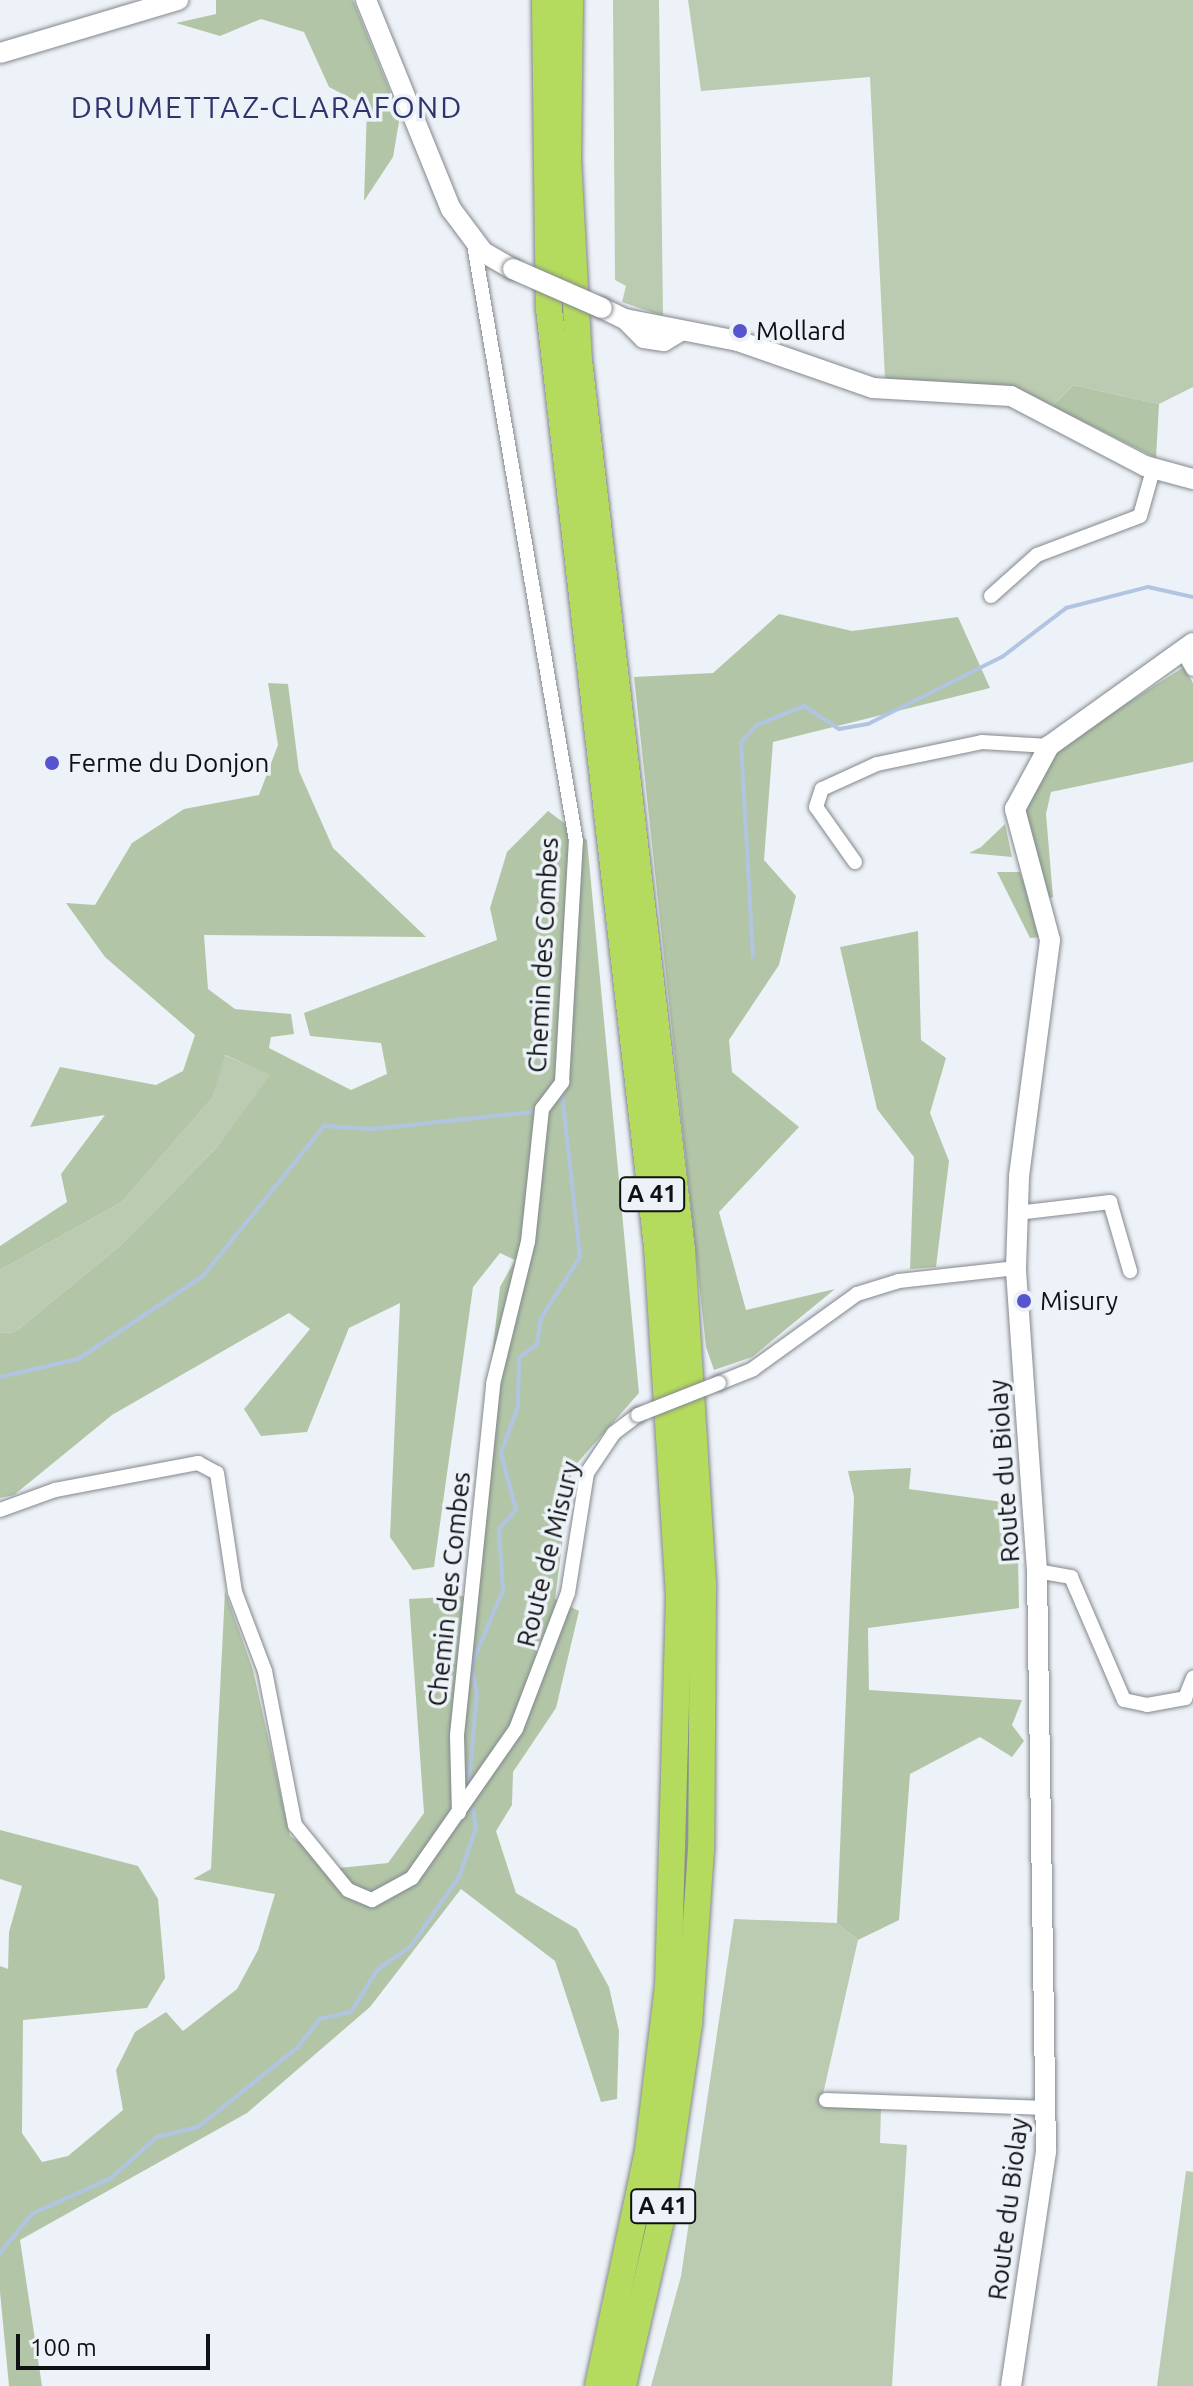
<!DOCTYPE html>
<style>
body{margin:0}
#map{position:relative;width:1193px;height:2386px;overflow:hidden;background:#edf2f8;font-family:Ubuntu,sans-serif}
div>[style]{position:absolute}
.green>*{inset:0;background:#bacbb1}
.forest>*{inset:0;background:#b2c6a7}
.stream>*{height:4px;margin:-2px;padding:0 2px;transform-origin:2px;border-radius:2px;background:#b1c5e3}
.roads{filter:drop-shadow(0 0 2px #83888d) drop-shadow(0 0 2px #83888d)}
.street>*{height:14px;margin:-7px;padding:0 7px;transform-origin:7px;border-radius:7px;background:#fff}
.secondary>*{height:20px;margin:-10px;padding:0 10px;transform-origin:10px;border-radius:10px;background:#fff}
.highway>*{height:26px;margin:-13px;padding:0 13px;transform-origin:13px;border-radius:13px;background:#b5db5e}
.bridges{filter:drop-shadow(0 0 2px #83888d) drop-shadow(0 0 2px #83888d)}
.street-bridge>*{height:14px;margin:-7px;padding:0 7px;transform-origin:7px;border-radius:7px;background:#fff}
.secondary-bridge>*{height:20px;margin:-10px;padding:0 10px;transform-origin:10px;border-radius:10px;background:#fff}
.dots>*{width:22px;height:22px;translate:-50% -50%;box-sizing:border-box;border:4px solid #edf2f8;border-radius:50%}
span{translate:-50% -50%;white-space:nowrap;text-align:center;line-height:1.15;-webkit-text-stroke:7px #edf2f8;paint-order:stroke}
.shield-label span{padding:2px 6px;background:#edf2f8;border:2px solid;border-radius:6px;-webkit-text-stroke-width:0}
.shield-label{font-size:24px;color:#0f1113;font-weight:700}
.poi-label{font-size:26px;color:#0f1113}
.left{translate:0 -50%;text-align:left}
.street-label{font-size:26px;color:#0f1113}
.quarter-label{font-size:30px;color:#31336d;letter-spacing:2px}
.scale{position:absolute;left:16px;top:2334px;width:194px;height:36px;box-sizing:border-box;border:4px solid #0f1113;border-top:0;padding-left:10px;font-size:24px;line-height:28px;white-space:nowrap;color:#0f1113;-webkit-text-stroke:6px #edf2f8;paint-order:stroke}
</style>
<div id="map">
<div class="green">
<div style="clip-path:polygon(613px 0,659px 0,663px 316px,622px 302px,626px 286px,615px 280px)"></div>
<div style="clip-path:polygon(688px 0,1193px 0,1193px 387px,1159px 404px,1073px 385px,1052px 406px,1020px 389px,885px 379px,870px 77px,701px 91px)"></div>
<div style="clip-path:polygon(224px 1055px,271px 1075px,216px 1148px,121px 1245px,15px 1332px,0 1333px,0 1270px,122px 1202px,213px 1097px)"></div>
<div style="clip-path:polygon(734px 1919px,837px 1923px,858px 1940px,821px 2103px,881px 2108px,880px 2143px,907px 2145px,892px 2386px,651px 2386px,681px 2276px)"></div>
<div style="clip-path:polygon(1186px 2171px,1193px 2172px,1193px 2386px,1157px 2386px)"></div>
</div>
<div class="forest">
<div style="clip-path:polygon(216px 0,353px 0,400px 116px,393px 157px,364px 201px,367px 107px,329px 87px,304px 32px,261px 19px,220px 36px,176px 23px,216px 14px)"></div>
<div style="clip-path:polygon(1073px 385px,1159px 404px,1156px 458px,1052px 406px)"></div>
<div style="clip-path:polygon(779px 614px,852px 631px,958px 617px,990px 688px,773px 742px,764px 860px,796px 896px,779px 965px,729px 1040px,732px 1072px,799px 1127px,719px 1212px,746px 1310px,835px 1289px,752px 1357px,714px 1370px,706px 1347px,634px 677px,713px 673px)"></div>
<div style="clip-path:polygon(1184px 667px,1193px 683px,1193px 762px,1051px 792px,1046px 814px,1053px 897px,1045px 900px,1022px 810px,1057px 748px)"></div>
<div style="clip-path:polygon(268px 683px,288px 684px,299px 771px,333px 848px,426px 937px,204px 935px,208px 989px,235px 1009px,291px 1014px,294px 1034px,271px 1037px,269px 1048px,351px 1090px,387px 1074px,381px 1043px,310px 1036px,304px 1013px,497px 940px,490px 908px,507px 852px,548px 811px,587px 840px,639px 1393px,572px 1469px,555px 1599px,579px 1611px,556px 1708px,513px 1772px,512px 1805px,496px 1831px,516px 1893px,577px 1929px,609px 1987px,619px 2031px,617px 2099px,601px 2102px,555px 1961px,461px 1889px,370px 2007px,247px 2113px,20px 2240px,42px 2386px,9px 2386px,0 2292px,0 1966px,8px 1969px,9px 1932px,22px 1886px,0 1879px,0 1830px,138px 1866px,158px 1899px,165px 1978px,147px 2008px,23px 2020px,22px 2133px,42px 2162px,68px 2156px,123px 2110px,116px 2070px,135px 2032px,166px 2012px,183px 2031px,237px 1989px,258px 1950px,275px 1894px,193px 1879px,211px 1869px,225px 1591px,253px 1670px,290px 1836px,339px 1868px,388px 1863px,424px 1813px,409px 1599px,464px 1596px,500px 1287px,515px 1260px,500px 1253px,473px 1287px,434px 1567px,413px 1570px,390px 1537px,400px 1303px,349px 1328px,307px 1432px,261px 1436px,244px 1409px,310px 1329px,289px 1313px,112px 1415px,14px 1495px,0 1498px,0 1333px,15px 1332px,121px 1245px,216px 1148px,270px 1075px,225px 1055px,213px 1097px,122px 1202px,0 1270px,0 1246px,67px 1202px,61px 1174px,105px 1115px,30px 1127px,60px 1067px,156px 1085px,183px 1071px,195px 1035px,105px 957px,66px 903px,95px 905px,132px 843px,184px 809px,259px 795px,278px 745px)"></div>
<div style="clip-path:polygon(1005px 824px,1012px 857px,969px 853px,981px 847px)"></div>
<div style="clip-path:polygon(997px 872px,1020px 872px,1043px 937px,1030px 938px)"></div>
<div style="clip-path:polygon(918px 931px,921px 1040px,946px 1058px,930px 1113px,949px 1161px,936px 1267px,910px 1269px,914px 1157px,877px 1109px,840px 947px)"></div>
<div style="clip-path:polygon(911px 1468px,909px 1489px,1017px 1504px,1019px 1608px,868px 1628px,869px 1690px,1022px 1700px,1012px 1725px,1024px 1741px,1012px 1757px,980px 1737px,910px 1774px,899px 1920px,858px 1940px,837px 1923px,854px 1497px,848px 1471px)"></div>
</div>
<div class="stream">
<div style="left:753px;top:957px;width:215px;rotate:-93.2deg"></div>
<div style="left:741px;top:742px;width:23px;rotate:-47deg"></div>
<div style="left:757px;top:725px;width:51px;rotate:-22deg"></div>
<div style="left:804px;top:706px;width:42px;rotate:33.3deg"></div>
<div style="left:839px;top:729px;width:29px;rotate:-10deg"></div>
<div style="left:868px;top:724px;width:150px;rotate:-26.6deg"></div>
<div style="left:1002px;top:657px;width:81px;rotate:-37.4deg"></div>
<div style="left:1066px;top:608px;width:85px;rotate:-14.4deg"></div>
<div style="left:1148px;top:587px;width:46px;rotate:12.5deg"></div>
<div style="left:0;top:1377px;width:80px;rotate:-13deg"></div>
<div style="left:78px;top:1359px;width:150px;rotate:-33.6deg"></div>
<div style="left:203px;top:1276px;width:193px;rotate:-51.1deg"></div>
<div style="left:324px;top:1126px;width:49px;rotate:3.5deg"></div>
<div style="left:373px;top:1129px;width:160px;rotate:-6.1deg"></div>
<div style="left:469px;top:1782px;width:89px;rotate:-84.9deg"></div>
<div style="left:477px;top:1693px;width:28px;rotate:-103deg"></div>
<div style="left:471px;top:1666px;width:82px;rotate:-67.2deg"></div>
<div style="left:503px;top:1590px;width:61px;rotate:-93.8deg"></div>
<div style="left:499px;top:1529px;width:25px;rotate:-48deg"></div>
<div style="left:516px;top:1510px;width:59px;rotate:-104.7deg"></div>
<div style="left:501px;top:1453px;width:50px;rotate:-70.1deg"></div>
<div style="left:518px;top:1406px;width:48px;rotate:-88.8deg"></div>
<div style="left:519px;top:1358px;width:23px;rotate:-38deg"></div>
<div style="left:537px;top:1344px;width:26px;rotate:-81deg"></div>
<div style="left:541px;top:1318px;width:72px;rotate:-57.4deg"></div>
<div style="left:580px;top:1257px;width:163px;rotate:-96.3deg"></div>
<div style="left:0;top:2253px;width:50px;rotate:-50.6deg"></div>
<div style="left:32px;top:2214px;width:87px;rotate:-24.5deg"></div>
<div style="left:111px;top:2178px;width:62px;rotate:-41.7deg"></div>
<div style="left:157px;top:2137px;width:42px;rotate:-13.7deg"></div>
<div style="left:198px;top:2127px;width:128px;rotate:-38.7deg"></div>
<div style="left:298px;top:2047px;width:36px;rotate:-52deg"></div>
<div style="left:320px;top:2019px;width:32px;rotate:-13deg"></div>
<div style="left:351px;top:2012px;width:49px;rotate:-58.2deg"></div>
<div style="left:377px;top:1970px;width:42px;rotate:-35.2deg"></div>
<div style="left:411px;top:1946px;width:84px;rotate:-55.2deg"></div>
<div style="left:459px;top:1877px;width:52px;rotate:-70.9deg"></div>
<div style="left:476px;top:1828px;width:19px;rotate:-99deg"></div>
</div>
<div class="roads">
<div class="street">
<div style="left:991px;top:596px;width:62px;rotate:-41.7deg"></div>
<div style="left:1037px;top:555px;width:110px;rotate:-20.7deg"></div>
<div style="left:1140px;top:516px;width:48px;rotate:-74.2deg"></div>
<div style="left:1184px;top:653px;width:18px;rotate:61deg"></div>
<div style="left:855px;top:862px;width:67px;rotate:-125.3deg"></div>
<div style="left:816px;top:807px;width:19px;rotate:-72deg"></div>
<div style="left:822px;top:789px;width:60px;rotate:-24.4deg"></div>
<div style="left:877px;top:764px;width:107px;rotate:-11.8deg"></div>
<div style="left:982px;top:742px;width:67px;rotate:3.4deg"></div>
<div style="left:1017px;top:1213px;width:94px;rotate:-6.7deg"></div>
<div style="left:1110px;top:1202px;width:72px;rotate:73.8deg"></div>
<div style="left:719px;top:1383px;width:37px;rotate:-22deg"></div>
<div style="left:753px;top:1369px;width:128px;rotate:-35.8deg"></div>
<div style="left:857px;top:1294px;width:44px;rotate:-17.2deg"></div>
<div style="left:899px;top:1281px;width:118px;rotate:-6.3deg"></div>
<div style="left:0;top:1510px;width:59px;rotate:-20deg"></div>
<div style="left:55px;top:1490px;width:146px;rotate:-10.7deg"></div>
<div style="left:198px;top:1463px;width:21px;rotate:28deg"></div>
<div style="left:217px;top:1473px;width:120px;rotate:81.4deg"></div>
<div style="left:235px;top:1592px;width:85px;rotate:69.2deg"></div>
<div style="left:265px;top:1671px;width:157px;rotate:79deg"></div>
<div style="left:295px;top:1825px;width:84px;rotate:50.8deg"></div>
<div style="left:348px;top:1890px;width:26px;rotate:23deg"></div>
<div style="left:372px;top:1900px;width:46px;rotate:-28.8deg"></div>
<div style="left:412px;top:1878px;width:182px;rotate:-55.1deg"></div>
<div style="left:516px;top:1729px;width:146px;rotate:-69.1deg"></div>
<div style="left:568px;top:1593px;width:121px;rotate:-81deg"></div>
<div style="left:587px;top:1473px;width:48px;rotate:-56deg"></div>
<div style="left:614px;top:1433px;width:30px;rotate:-37deg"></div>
<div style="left:1037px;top:1571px;width:35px;rotate:10deg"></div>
<div style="left:1071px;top:1577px;width:134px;rotate:66.7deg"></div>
<div style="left:1124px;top:1700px;width:24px;rotate:12deg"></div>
<div style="left:1147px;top:1705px;width:39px;rotate:-10deg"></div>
<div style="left:1185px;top:1698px;width:22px;rotate:-68deg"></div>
<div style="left:459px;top:1813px;width:78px;rotate:-91.5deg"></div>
<div style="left:457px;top:1735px;width:353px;rotate:-84.1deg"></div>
<div style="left:493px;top:1384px;width:146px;rotate:-76.2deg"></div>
<div style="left:528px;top:1242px;width:134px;rotate:-84deg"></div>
<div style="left:542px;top:1109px;width:34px;rotate:-53deg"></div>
<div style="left:562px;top:1082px;width:241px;rotate:-86.7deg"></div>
<div style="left:576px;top:841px;width:611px;rotate:-99.71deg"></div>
<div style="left:826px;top:2100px;width:220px;rotate:2.1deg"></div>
</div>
<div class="secondary">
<div style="left:366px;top:0;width:226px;rotate:67.9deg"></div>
<div style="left:451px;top:209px;width:54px;rotate:53.3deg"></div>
<div style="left:483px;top:252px;width:34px;rotate:30deg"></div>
<div style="left:0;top:53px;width:186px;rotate:-16.6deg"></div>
<div style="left:602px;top:308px;width:25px;rotate:26deg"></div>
<div style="left:625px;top:319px;width:115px;rotate:11deg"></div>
<div style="left:738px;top:341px;width:143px;rotate:19.2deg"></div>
<div style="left:873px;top:388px;width:138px;rotate:3.3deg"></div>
<div style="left:1011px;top:396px;width:151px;rotate:27.6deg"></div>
<div style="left:1145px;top:466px;width:50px;rotate:15.2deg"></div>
<div style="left:625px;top:319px;width:27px;rotate:45deg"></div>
<div style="left:644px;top:338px;width:20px;rotate:9deg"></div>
<div style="left:664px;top:341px;width:17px;rotate:-31deg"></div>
<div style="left:1011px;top:2386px;width:237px;rotate:-81.5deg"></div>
<div style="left:1046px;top:2152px;width:581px;rotate:-90.89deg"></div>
<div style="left:1037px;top:1571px;width:304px;rotate:-94deg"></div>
<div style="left:1016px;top:1268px;width:92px;rotate:-88.1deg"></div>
<div style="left:1019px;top:1176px;width:238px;rotate:-82.5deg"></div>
<div style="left:1050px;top:940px;width:136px;rotate:-105deg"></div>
<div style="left:1015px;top:809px;width:72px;rotate:-61.6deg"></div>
<div style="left:1049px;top:746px;width:177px;rotate:-35.6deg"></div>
</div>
<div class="highway">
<div style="left:545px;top:0;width:309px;rotate:89.3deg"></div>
<div style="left:549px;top:309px;width:943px;rotate:83.43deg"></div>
<div style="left:657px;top:1246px;width:351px;rotate:86.4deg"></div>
<div style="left:679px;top:1596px;width:390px;rotate:91.6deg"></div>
<div style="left:668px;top:1986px;width:166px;rotate:96.9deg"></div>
<div style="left:648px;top:2151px;width:240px;rotate:102deg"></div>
<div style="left:570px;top:0;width:159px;rotate:90.7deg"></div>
<div style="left:568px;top:159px;width:201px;rotate:86.9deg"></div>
<div style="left:579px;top:360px;width:896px;rotate:83.4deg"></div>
<div style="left:682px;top:1250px;width:336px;rotate:86.4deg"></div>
<div style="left:703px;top:1585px;width:264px;rotate:90.4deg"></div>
<div style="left:701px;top:1849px;width:175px;rotate:93.9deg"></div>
<div style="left:689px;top:2024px;width:202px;rotate:98.3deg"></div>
<div style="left:660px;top:2224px;width:166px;rotate:102.9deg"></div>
</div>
</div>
<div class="bridges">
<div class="street-bridge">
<div style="left:638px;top:1415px;width:87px;rotate:-21.6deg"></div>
</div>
<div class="secondary-bridge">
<div style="left:513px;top:269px;width:97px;rotate:23.7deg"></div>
</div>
</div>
<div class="dots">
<div style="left:740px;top:331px;background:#5755cd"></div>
<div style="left:52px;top:763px;background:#5755cd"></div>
<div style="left:1024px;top:1301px;background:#5755cd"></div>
</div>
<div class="shield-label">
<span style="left:652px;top:1194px">A 41</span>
<span style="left:663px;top:2206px">A 41</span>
</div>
<div class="poi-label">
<span class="left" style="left:756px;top:331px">Mollard</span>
<span class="left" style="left:68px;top:763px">Ferme du Donjon</span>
<span class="left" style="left:1040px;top:1301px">Misury</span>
</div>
<div class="street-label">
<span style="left:543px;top:955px;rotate:-87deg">Chemin des Combes</span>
<span style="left:1004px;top:1471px;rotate:-94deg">Route du Biolay</span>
<span style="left:548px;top:1554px;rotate:-76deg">Route de Misury</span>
<span style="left:449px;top:1589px;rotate:-84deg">Chemin des Combes</span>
<span style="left:1008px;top:2209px;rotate:-83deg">Route du Biolay</span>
</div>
<div class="quarter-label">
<span style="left:267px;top:107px">DRUMETTAZ-CLARAFOND</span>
</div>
<div class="scale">100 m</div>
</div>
